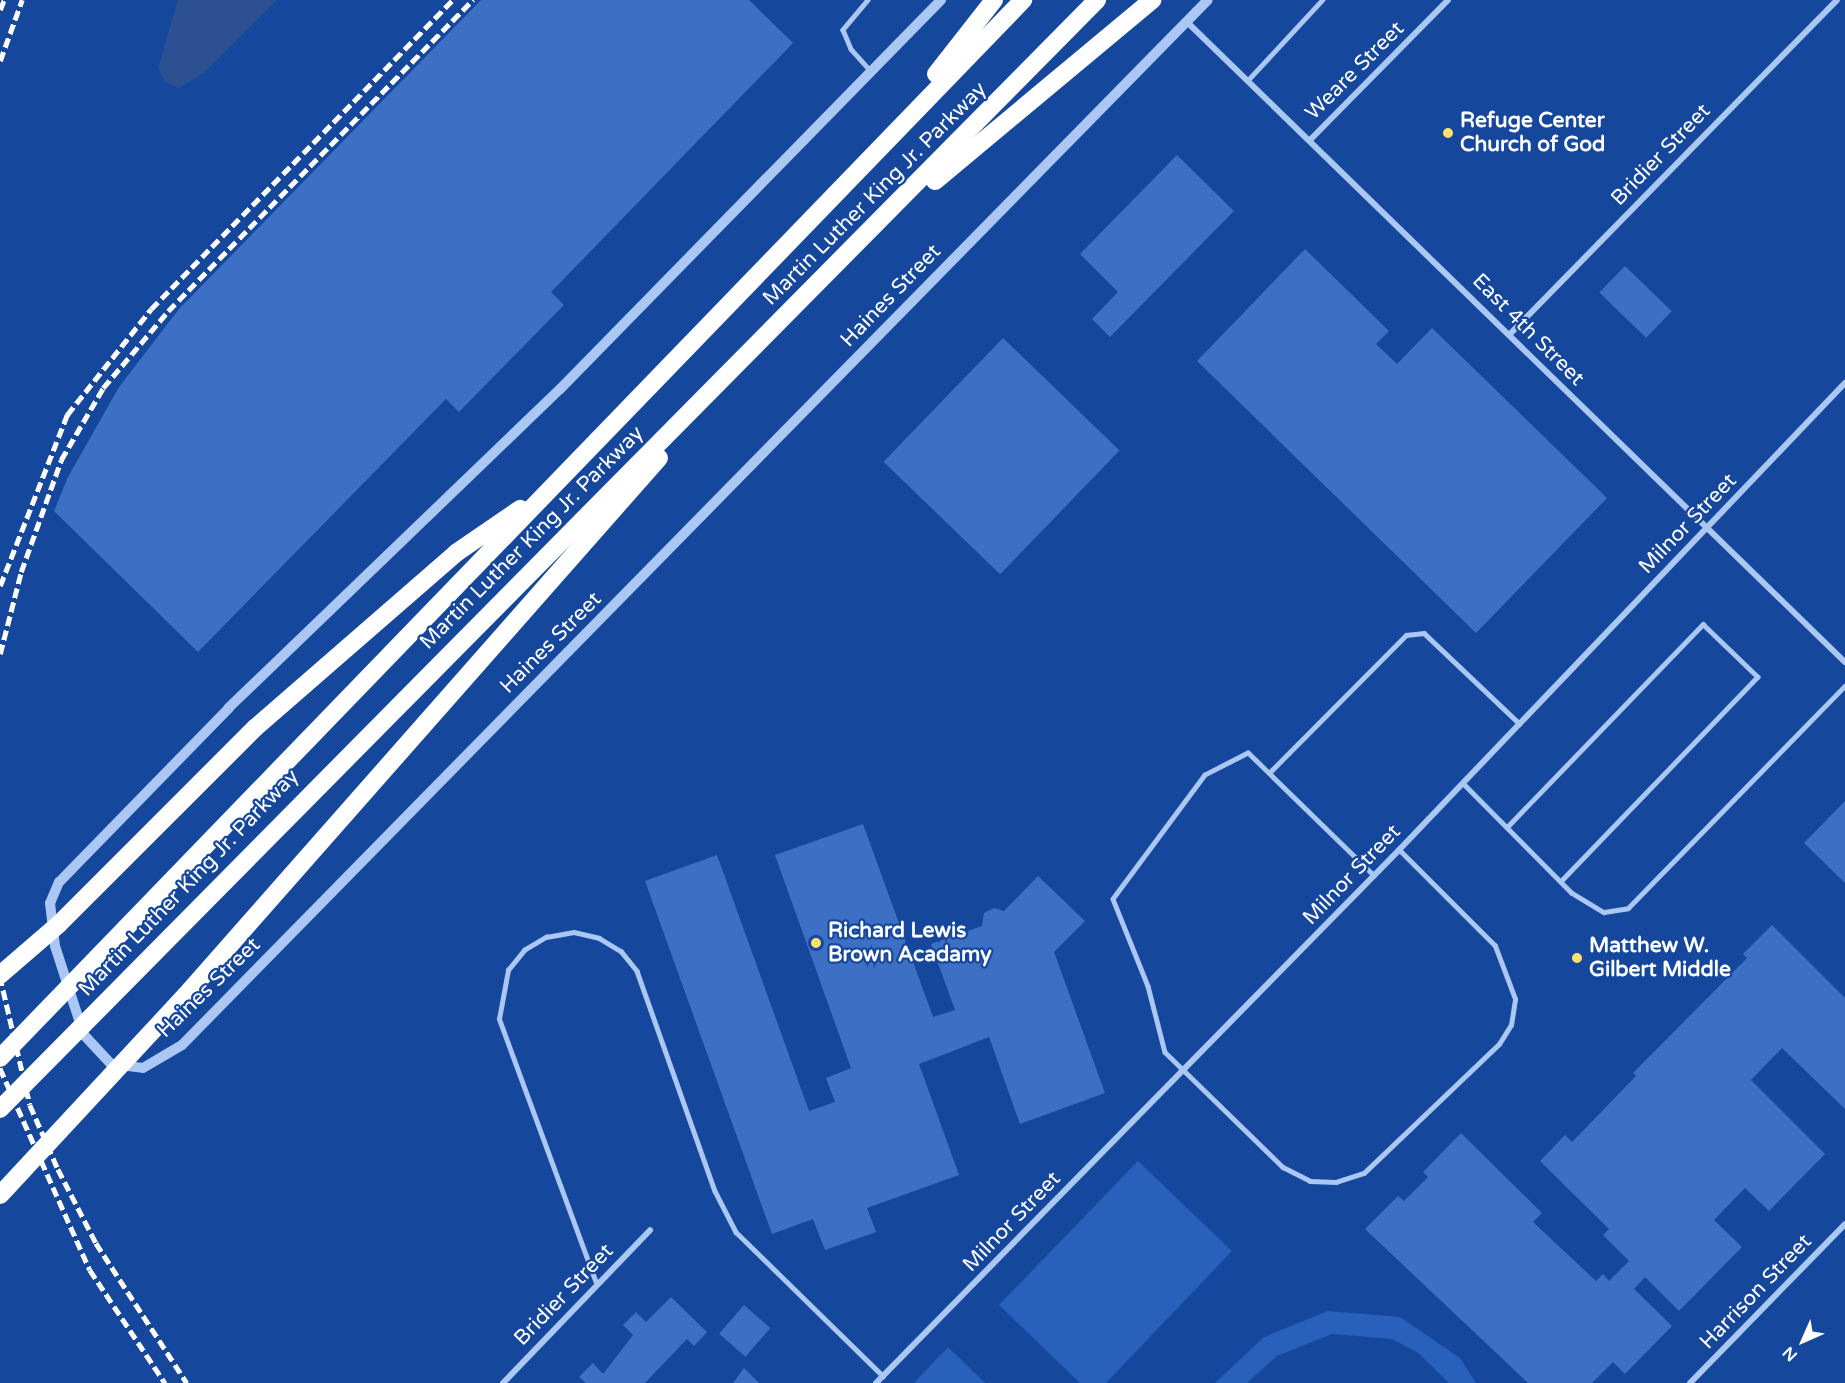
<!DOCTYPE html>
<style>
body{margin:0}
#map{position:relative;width:1845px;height:1383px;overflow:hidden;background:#15479d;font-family:"Varela Round",sans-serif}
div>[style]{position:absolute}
.green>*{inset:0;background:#2860bb}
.water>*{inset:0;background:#2c5091}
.building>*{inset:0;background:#3d70c4;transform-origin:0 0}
.service>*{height:4.5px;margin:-2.25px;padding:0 2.25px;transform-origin:2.25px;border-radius:2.25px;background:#abc7f3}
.minor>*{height:6px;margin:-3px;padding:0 3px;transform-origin:3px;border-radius:3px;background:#abc7f3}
.tertiary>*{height:10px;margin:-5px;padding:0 5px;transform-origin:5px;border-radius:5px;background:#abc7f3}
.motorway>*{height:18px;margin:-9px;padding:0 9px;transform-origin:9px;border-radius:9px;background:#fff}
.rail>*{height:4.5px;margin-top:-2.25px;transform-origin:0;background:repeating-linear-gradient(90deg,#fff 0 10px,transparent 0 14.5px)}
.dots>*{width:16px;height:16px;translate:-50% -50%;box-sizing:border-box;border:3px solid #15479d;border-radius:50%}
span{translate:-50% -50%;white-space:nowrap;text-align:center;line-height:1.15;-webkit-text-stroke:4.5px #15479d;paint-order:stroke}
.street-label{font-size:21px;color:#fff}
.poi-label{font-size:21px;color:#fff;font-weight:700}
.left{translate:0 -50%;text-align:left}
.north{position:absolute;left:1773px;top:1311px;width:60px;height:60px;-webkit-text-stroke:4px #15479d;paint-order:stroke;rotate:225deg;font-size:16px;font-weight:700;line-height:24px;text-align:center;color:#fff}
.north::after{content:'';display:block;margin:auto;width:21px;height:27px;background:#fff;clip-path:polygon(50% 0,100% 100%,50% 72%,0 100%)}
</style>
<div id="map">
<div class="green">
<div style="clip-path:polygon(1138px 1161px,1232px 1251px,1106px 1383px,1080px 1383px,999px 1305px)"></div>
<div style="clip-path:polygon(1328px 1311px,1400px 1317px,1460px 1358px,1476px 1383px,1449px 1383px,1418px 1353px,1392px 1339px,1332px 1334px,1277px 1356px,1247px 1383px,1215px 1383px,1264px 1337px)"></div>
<div style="clip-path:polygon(948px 1347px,985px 1383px,914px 1383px)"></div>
</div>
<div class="water">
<div style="clip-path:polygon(178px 0,277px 0,204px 73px,179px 88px,165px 82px,158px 68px)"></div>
</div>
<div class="building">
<div style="clip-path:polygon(481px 0,749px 0,793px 43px,551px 292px,564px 305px,459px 412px,446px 399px,198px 652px,54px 511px,68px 477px,119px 387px,179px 309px)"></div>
<div style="clip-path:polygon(1177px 155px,1234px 211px,1110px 337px,1092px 319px,1118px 292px,1080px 254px)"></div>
<div style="clip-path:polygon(1305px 249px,1389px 331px,1376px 344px,1397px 364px,1432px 328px,1607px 498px,1476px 633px,1197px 361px)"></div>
<div style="left:1625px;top:266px;width:65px;height:37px;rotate:44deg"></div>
<div style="left:1003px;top:338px;width:162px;height:172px;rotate:44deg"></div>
<div style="clip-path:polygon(1845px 801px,1845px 883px,1804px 843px)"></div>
<div style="clip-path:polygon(863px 824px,933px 1017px,955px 1010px,931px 944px,982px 926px,984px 913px,994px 908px,1004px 911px,1038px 876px,1085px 921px,1054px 952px,1105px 1093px,1020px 1124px,989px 1037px,919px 1064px,959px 1175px,867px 1208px,876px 1232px,825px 1250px,813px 1219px,772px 1234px,645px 881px,717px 855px,809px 1111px,835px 1102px,826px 1078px,851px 1068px,775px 855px)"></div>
<div style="clip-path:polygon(1772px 925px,1845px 998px,1845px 1109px,1782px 1048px,1751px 1080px,1825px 1154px,1769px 1211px,1745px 1188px,1714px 1220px,1742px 1247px,1679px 1311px,1645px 1277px,1634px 1289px,1672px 1326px,1625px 1374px,1613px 1362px,1592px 1383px,1528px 1383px,1365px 1229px,1398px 1196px,1404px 1201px,1428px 1177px,1423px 1172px,1461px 1133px,1542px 1213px,1533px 1222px,1596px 1281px,1603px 1274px,1609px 1281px,1629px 1261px,1603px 1235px,1609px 1229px,1540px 1161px,1565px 1135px,1572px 1142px,1636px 1076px,1633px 1073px,1747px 958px,1743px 954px)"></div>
<div style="clip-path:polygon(671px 1297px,707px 1332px,694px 1346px,687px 1339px,645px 1383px,586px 1383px,579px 1377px,593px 1363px,603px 1374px,633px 1335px,623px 1325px,636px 1312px,646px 1322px)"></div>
<div style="left:744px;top:1305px;width:35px;height:38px;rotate:41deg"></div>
<div style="clip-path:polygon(744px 1368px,759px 1383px,733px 1383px)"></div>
</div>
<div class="service">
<div style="left:868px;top:0;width:39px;rotate:130deg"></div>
<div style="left:843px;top:30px;width:21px;rotate:67deg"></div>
<div style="left:851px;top:49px;width:30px;rotate:48deg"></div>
<div style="left:1248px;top:80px;width:109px;rotate:-47.2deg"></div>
<div style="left:1269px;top:773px;width:194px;rotate:-45.2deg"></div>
<div style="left:1406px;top:635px;width:18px;rotate:-6deg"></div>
<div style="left:1424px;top:633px;width:132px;rotate:43.5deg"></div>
<div style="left:1464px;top:784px;width:153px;rotate:45.3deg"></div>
<div style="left:1572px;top:893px;width:37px;rotate:31deg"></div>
<div style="left:1604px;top:912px;width:24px;rotate:-9deg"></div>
<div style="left:1628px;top:908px;width:310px;rotate:-45.7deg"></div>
<div style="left:1507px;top:827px;width:282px;rotate:-46deg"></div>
<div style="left:1703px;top:624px;width:76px;rotate:43.9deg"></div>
<div style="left:1758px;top:677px;width:284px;rotate:133.9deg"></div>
<div style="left:1374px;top:876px;width:176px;rotate:-135.7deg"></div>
<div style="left:1248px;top:753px;width:48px;rotate:152.9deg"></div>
<div style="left:1205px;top:775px;width:154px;rotate:126.6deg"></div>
<div style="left:1113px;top:899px;width:94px;rotate:68.1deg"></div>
<div style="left:1148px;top:986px;width:68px;rotate:75.6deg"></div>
<div style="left:1165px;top:1052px;width:165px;rotate:44.3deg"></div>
<div style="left:1283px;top:1167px;width:30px;rotate:27deg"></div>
<div style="left:1310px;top:1181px;width:26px;rotate:2deg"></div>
<div style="left:1336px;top:1182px;width:29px;rotate:-18deg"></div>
<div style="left:1364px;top:1173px;width:187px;rotate:-43.7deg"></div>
<div style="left:1499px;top:1044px;width:22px;rotate:-58deg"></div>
<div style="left:1511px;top:1025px;width:26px;rotate:-81deg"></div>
<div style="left:1515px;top:999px;width:57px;rotate:-110.7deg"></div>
<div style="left:1495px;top:946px;width:136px;rotate:-135deg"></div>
<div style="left:596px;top:1283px;width:281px;rotate:-110.2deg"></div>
<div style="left:499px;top:1019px;width:50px;rotate:-79.6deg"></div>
<div style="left:508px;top:970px;width:26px;rotate:-51deg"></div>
<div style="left:524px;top:950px;width:26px;rotate:-31deg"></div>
<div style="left:546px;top:937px;width:28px;rotate:-10deg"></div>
<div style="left:574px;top:932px;width:26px;rotate:13deg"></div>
<div style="left:599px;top:938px;width:26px;rotate:31deg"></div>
<div style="left:621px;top:951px;width:26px;rotate:51deg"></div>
<div style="left:637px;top:971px;width:233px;rotate:70.5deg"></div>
<div style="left:715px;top:1191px;width:46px;rotate:62.9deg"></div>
<div style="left:736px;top:1232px;width:206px;rotate:44.4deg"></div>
</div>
<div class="minor">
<div style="left:1187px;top:22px;width:918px;rotate:44.21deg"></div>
<div style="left:1311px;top:139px;width:195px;rotate:-45.4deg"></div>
<div style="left:1510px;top:334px;width:467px;rotate:-45.6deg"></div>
<div style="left:503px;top:1383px;width:212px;rotate:-46.1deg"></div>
<div style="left:876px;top:1383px;width:747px;rotate:-45.54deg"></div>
<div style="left:1399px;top:850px;width:646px;rotate:-46.32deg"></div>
<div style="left:1690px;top:1383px;width:222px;rotate:-45.7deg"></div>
</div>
<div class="tertiary">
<div style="left:941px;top:0;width:545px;rotate:134.4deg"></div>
<div style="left:560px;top:389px;width:460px;rotate:136.1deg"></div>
<div style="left:229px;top:708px;width:243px;rotate:134.3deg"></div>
<div style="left:59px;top:882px;width:23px;rotate:113deg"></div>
<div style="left:50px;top:903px;width:43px;rotate:83.4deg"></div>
<div style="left:55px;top:946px;width:94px;rotate:72deg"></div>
<div style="left:84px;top:1035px;width:40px;rotate:47deg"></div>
<div style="left:111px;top:1064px;width:32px;rotate:7deg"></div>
<div style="left:143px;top:1068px;width:45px;rotate:-30.5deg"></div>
<div style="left:182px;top:1045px;width:1464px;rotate:-45.53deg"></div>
</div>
<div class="motorway">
<div style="left:936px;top:74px;width:94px;rotate:-51.9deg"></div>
<div style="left:935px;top:181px;width:283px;rotate:-39.8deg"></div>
<div style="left:0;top:975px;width:77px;rotate:-40.8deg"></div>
<div style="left:58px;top:925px;width:279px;rotate:-45deg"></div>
<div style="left:255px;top:728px;width:267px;rotate:-41deg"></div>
<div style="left:456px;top:553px;width:78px;rotate:-34.5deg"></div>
<div style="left:0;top:1058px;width:1472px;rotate:-45.96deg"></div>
<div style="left:0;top:1109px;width:1560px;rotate:-45.31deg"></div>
<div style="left:0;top:1195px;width:272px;rotate:-47.1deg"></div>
<div style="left:185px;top:996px;width:717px;rotate:-48.62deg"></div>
</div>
<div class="rail">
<div style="left:0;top:10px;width:11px;rotate:-68deg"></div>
<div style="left:0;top:61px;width:65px;rotate:-70.2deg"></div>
<div style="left:0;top:586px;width:184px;rotate:-68.6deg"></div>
<div style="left:67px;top:415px;width:135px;rotate:-51.6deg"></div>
<div style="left:151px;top:309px;width:432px;rotate:-45.7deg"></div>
<div style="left:0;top:654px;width:85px;rotate:-75.6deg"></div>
<div style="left:21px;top:572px;width:119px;rotate:-70.3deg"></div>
<div style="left:61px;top:460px;width:83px;rotate:-59.7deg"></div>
<div style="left:103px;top:388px;width:101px;rotate:-49.8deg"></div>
<div style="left:168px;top:311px;width:436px;rotate:-45.6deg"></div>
<div style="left:0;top:976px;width:132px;rotate:76.9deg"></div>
<div style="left:30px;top:1105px;width:70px;rotate:66.4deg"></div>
<div style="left:58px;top:1169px;width:83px;rotate:62.8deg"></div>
<div style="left:96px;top:1243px;width:167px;rotate:57deg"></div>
<div style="left:0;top:1068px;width:221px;rotate:66deg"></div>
<div style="left:90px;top:1270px;width:136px;rotate:56.4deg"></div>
</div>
<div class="dots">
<div style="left:1448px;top:133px;background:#ffdf6e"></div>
<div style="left:816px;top:943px;background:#ffdf6e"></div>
<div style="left:1577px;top:958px;background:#ffdf6e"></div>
</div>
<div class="street-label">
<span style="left:1355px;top:71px;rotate:-45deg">Weare Street</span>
<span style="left:1661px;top:155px;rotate:-46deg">Bridier Street</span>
<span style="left:875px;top:194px;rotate:-45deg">Martin Luther King Jr. Parkway</span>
<span style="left:891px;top:296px;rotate:-46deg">Haines Street</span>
<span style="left:1528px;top:330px;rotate:45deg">East 4th Street</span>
<span style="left:1688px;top:524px;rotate:-46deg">Milnor Street</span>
<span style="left:532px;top:538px;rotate:-45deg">Martin Luther King Jr. Parkway</span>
<span style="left:551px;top:643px;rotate:-45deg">Haines Street</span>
<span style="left:1352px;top:875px;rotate:-46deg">Milnor Street</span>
<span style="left:189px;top:883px;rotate:-46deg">Martin Luther King Jr. Parkway</span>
<span style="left:209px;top:988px;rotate:-44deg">Haines Street</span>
<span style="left:1012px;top:1222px;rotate:-46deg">Milnor Street</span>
<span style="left:1756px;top:1292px;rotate:-46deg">Harrison Street</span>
<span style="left:564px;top:1295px;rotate:-46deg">Bridier Street</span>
</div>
<div class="poi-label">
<span class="left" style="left:1460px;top:133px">Refuge Center<br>Church of God</span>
<span class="left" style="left:828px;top:943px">Richard Lewis<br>Brown Acadamy</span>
<span class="left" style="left:1589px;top:958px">Matthew W.<br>Gilbert Middle</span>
</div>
<div class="north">N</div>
</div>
